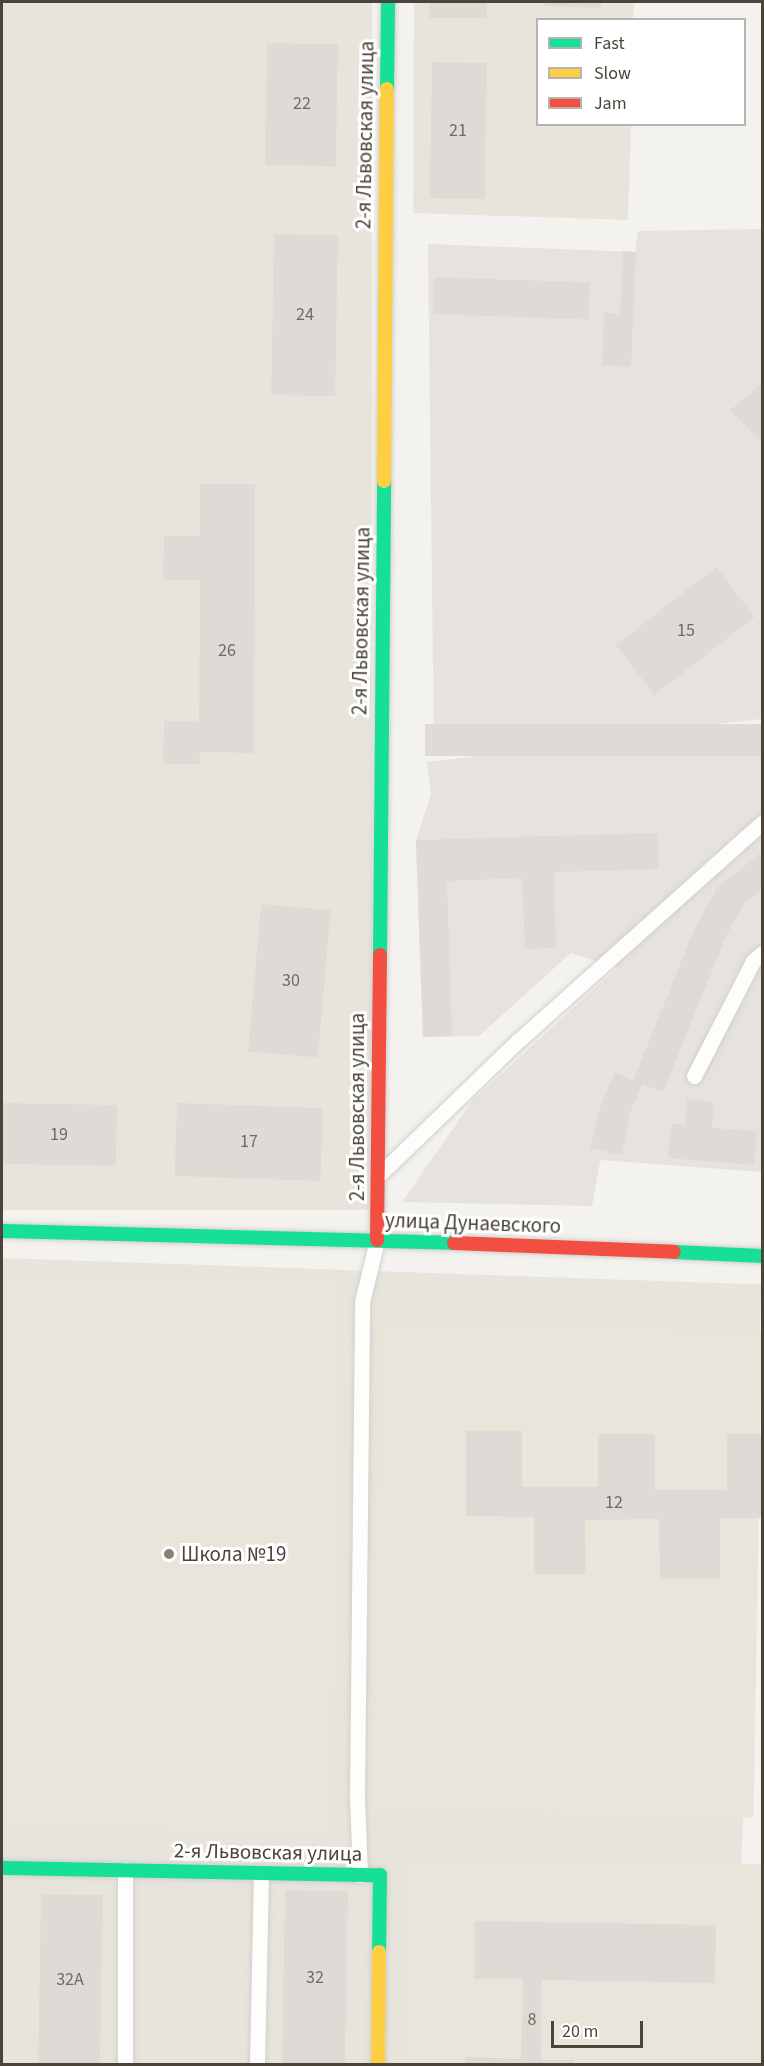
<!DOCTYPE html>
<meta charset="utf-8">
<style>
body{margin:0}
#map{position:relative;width:764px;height:2066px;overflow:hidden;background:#f4f2ee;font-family:"Source Sans 3",sans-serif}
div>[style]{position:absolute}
.residential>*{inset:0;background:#e7e4dc;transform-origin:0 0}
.industrial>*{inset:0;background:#e6e2de}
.education>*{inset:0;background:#eae5da;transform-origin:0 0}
.parking>*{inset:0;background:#e6e3df}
.building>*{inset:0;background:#dedbd6;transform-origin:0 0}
.roads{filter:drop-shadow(0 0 2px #d2d0cb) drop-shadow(0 0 2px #d2d0cb)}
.lane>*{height:15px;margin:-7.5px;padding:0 7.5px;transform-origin:7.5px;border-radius:7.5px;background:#fdfdfc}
.fast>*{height:14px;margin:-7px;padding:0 7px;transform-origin:7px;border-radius:7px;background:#16e098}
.slow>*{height:14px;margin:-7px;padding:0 7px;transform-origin:7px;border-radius:7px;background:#ffcf43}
.jam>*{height:14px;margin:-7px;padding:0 7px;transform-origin:7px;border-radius:7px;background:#f24e42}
.dots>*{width:16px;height:16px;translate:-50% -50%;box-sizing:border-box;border:3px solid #fff;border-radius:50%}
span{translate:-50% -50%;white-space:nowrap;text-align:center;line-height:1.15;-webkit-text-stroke:6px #fff;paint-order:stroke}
.number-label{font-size:18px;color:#706a61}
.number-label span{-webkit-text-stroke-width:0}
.street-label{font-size:21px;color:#4b4439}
.poi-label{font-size:21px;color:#4b4439}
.left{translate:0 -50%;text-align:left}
.frame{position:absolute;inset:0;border:3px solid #4b4439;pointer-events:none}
.legend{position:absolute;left:536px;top:18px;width:210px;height:108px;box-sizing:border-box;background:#fff;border:2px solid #b7b4b0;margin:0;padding:8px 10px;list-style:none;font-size:18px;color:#4b4439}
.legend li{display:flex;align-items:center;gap:12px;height:30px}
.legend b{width:30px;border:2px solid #b7b4b0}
.scale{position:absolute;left:551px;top:2021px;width:92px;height:27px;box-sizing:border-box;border:3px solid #4b4439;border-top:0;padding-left:8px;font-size:18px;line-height:21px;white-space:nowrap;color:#4b4439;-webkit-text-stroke:4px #fff;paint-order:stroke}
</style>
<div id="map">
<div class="residential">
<div style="left:2px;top:2px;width:370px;height:1208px"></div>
<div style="clip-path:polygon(414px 2px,634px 2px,633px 19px,538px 20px,538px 124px,631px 125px,628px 220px,413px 213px)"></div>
<div style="left:2px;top:1258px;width:760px;height:806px;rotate:2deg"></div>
</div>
<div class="industrial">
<div style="clip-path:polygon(762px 229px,762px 719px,434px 754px,428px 244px,635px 252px,638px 231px)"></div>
<div style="clip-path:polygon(762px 724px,762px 1172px,600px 1160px,602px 1151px,590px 1148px,600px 1107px,615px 1072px,633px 1080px,669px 993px,617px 968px,571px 953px,479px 1036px,423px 1037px,416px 840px,431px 794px,427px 762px)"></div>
</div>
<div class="education">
<div style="left:2px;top:1274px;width:339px;height:553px;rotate:1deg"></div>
<div style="left:381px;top:1325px;width:381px;height:486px;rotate:1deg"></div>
<div style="left:403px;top:1864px;width:359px;height:200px"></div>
</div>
<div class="parking">
<div style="clip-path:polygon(617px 968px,669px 993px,633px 1080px,615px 1072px,600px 1107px,590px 1148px,602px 1151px,592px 1206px,402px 1202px,472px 1101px)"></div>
</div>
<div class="building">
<div style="left:429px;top:2px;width:58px;height:16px"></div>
<div style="clip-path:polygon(543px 2px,601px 2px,601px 8px,543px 6px)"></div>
<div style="left:267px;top:43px;width:71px;height:122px;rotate:1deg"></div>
<div style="left:432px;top:62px;width:55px;height:136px;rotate:1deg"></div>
<div style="left:274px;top:234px;width:64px;height:161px;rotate:1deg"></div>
<div style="clip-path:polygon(623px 251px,636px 252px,631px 367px,602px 365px,604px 313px,620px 314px)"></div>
<div style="left:434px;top:277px;width:156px;height:37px;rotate:2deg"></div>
<div style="clip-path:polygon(762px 384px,762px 443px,730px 410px)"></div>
<div style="clip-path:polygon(200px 484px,255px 484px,254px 753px,200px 752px,199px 764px,163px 764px,164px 721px,199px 722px,200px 580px,163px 580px,164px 536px,200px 536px)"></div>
<div style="left:716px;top:567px;width:63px;height:127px;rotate:52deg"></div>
<div style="left:762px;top:724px;width:32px;height:337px;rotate:90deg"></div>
<div style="clip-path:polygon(658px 833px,659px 869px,554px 872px,556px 948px,525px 949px,522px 878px,447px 881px,452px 1036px,423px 1037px,416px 840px)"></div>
<div style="clip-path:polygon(762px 852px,762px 889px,745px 902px,727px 934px,663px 1092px,642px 1084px,629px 1116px,622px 1155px,590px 1148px,600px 1107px,615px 1072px,633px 1080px,694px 930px,717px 888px)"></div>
<div style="left:261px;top:904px;width:70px;height:148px;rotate:5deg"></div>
<div style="clip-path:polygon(687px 1099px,714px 1102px,712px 1128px,757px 1131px,754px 1165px,668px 1158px,671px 1124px,685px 1125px)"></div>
<div style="left:2px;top:1103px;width:115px;height:61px;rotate:1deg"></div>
<div style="left:177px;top:1103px;width:146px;height:73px;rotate:2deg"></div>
<div style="clip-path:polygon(466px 1431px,522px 1431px,522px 1487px,598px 1487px,598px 1434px,655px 1434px,655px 1490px,727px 1490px,727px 1434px,762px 1434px,762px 1518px,720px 1518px,720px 1579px,660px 1579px,659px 1519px,585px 1520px,586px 1574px,534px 1574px,534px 1517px,466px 1516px)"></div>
<div style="left:285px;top:1890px;width:63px;height:174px;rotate:1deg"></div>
<div style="left:41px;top:1894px;width:62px;height:170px;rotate:1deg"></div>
<div style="clip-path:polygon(475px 1921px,716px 1925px,715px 1983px,542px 1980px,541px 2060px,574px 2060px,574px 2064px,465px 2064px,465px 2057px,521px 2059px,523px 1979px,474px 1979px)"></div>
</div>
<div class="roads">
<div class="lane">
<div style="left:694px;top:1076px;width:129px;rotate:-62.8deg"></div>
<div style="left:753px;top:961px;width:12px;rotate:-42deg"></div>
<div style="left:380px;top:1174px;width:193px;rotate:-44deg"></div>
<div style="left:519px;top:1040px;width:326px;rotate:-41.8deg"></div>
<div style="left:360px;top:1875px;width:79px;rotate:-92.2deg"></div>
<div style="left:357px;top:1796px;width:494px;rotate:-89.4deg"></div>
<div style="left:362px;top:1302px;width:64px;rotate:-76.4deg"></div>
<div style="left:125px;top:2064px;width:194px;rotate:-90deg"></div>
<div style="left:257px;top:2064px;width:191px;rotate:-88.8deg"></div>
</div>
<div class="fast">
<div style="left:387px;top:89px;width:87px;rotate:-89.3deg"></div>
<div style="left:380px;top:955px;width:474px;rotate:-89.5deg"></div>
<div style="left:2px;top:1231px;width:452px;rotate:1.5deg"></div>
<div style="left:674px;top:1252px;width:88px;rotate:2.6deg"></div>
<div style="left:2px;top:1868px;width:378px;rotate:1.1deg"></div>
<div style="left:380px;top:1875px;width:77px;rotate:90.7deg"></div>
</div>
<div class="slow">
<div style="left:384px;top:481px;width:392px;rotate:-89.6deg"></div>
<div style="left:378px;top:2064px;width:112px;rotate:-89.5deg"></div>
</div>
<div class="jam">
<div style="left:377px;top:1240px;width:285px;rotate:-89.4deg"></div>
<div style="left:454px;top:1243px;width:220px;rotate:2.3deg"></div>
</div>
</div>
<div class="dots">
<div style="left:169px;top:1554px;background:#868178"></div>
</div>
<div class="number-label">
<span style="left:302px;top:104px">22</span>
<span style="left:458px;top:131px">21</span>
<span style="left:305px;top:315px">24</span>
<span style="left:686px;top:631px">15</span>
<span style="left:227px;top:651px">26</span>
<span style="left:291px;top:981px">30</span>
<span style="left:59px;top:1135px">19</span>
<span style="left:249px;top:1142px">17</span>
<span style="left:614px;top:1503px">12</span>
<span style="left:315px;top:1978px">32</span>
<span style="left:70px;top:1980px">32А</span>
<span style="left:532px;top:2020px">8</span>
</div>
<div class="street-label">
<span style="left:365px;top:135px;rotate:-89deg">2-я Львовская улица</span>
<span style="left:361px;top:621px;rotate:-89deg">2-я Львовская улица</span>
<span style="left:357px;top:1107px;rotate:-90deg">2-я Львовская улица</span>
<span style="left:473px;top:1223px;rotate:2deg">улица Дунаевского</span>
<span style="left:268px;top:1852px;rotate:1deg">2-я Львовская улица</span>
</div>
<div class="poi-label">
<span class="left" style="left:181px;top:1554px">Школа №19</span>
</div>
<div class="frame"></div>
<ul class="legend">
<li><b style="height:8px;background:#16e098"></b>Fast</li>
<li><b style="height:8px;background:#ffcf43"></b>Slow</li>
<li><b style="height:8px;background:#f24e42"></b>Jam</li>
</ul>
<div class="scale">20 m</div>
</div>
